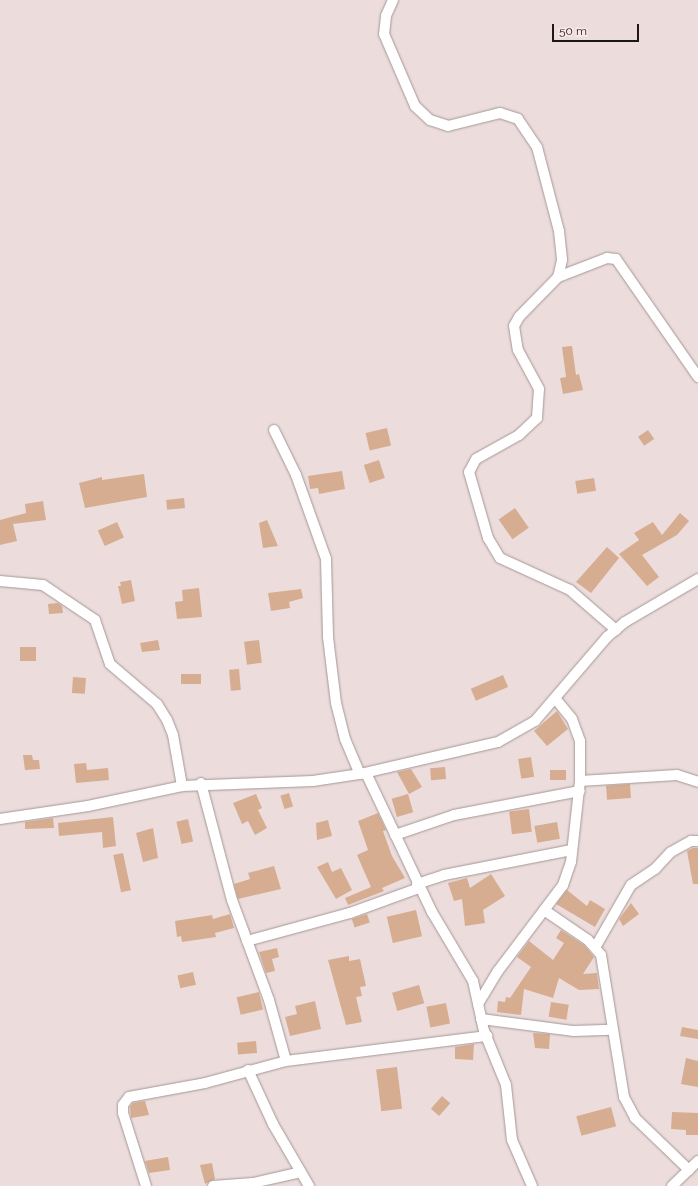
<!DOCTYPE html>
<style>
body{margin:0}
#map{position:relative;width:698px;height:1186px;overflow:hidden;background:#ecdddc;font-family:Raleway,sans-serif}
div>[style]{position:absolute}
.building>*{inset:0;background:#d6ad91;transform-origin:0 0}
.roads{filter:drop-shadow(0 0 1px #a49795) drop-shadow(0 0 1px #a49795)}
.street>*{height:10px;margin:-5px;padding:0 5px;transform-origin:5px;border-radius:5px;background:#fff}
span{translate:-50% -50%;white-space:nowrap;text-align:center;line-height:1.15;-webkit-text-stroke:3.5px #f9eae9;paint-order:stroke}
.scale{position:absolute;left:552px;top:24px;width:87px;height:18px;box-sizing:border-box;border:2px solid #1d1818;border-top:0;padding-left:5px;font-size:12px;line-height:14px;white-space:nowrap;color:#1d1818;-webkit-text-stroke:3px #f9eae9;paint-order:stroke}
</style>
<div id="map">
<div class="building">
<div style="clip-path:polygon(572px 346px,576px 375px,579px 374px,583px 390px,563px 394px,560px 378px,566px 377px,562px 347px)"></div>
<div style="left:387px;top:428px;width:18px;height:22px;rotate:77deg"></div>
<div style="left:648px;top:430px;width:11px;height:12px;rotate:56deg"></div>
<div style="left:379px;top:460px;width:19px;height:16px;rotate:72deg"></div>
<div style="clip-path:polygon(342px 471px,345px 489px,319px 494px,318px 488px,310px 489px,308px 476px)"></div>
<div style="clip-path:polygon(144px 474px,147px 497px,85px 508px,79px 483px,102px 477px,102px 480px)"></div>
<div style="left:594px;top:478px;width:13px;height:19px;rotate:81deg"></div>
<div style="left:184px;top:498px;width:10px;height:18px;rotate:84deg"></div>
<div style="clip-path:polygon(43px 501px,46px 520px,13px 524px,17px 541px,0 545px,0 520px,26px 513px,25px 504px)"></div>
<div style="left:515px;top:508px;width:24px;height:20px;rotate:55deg"></div>
<div style="clip-path:polygon(680px 513px,689px 521px,677px 535px,642px 555px,659px 577px,647px 586px,619px 554px,639px 540px,634px 533px,653px 522px,662px 535px)"></div>
<div style="clip-path:polygon(267px 520px,278px 546px,263px 548px,259px 523px)"></div>
<div style="left:117px;top:522px;width:17px;height:21px;rotate:66deg"></div>
<div style="clip-path:polygon(607px 547px,619px 558px,591px 593px,576px 582px)"></div>
<div style="clip-path:polygon(131px 580px,135px 601px,122px 604px,118px 586px,121px 586px,120px 582px)"></div>
<div style="clip-path:polygon(199px 588px,202px 617px,177px 619px,175px 602px,183px 601px,182px 590px)"></div>
<div style="clip-path:polygon(301px 589px,303px 598px,289px 602px,290px 608px,271px 611px,268px 593px)"></div>
<div style="clip-path:polygon(58px 603px,62px 606px,63px 613px,49px 614px,48px 604px)"></div>
<div style="clip-path:polygon(158px 640px,160px 650px,142px 652px,140px 643px)"></div>
<div style="left:259px;top:640px;width:23px;height:15px;rotate:83deg"></div>
<div style="left:20px;top:647px;width:16px;height:14px"></div>
<div style="left:239px;top:669px;width:21px;height:10px;rotate:85deg"></div>
<div style="left:201px;top:674px;width:10px;height:20px;rotate:90deg"></div>
<div style="left:503px;top:675px;width:13px;height:35px;rotate:67deg"></div>
<div style="left:73px;top:677px;width:13px;height:16px;rotate:4deg"></div>
<div style="clip-path:polygon(557px 711px,568px 729px,547px 746px,534px 731px)"></div>
<div style="clip-path:polygon(23px 755px,32px 755px,33px 760px,39px 760px,40px 769px,25px 770px)"></div>
<div style="left:531px;top:757px;width:20px;height:13px;rotate:81deg"></div>
<div style="clip-path:polygon(86px 763px,87px 770px,108px 768px,109px 780px,76px 783px,74px 764px)"></div>
<div style="left:445px;top:767px;width:12px;height:15px;rotate:85deg"></div>
<div style="clip-path:polygon(411px 769px,422px 787px,409px 794px,397px 772px)"></div>
<div style="left:566px;top:770px;width:10px;height:16px;rotate:90deg"></div>
<div style="left:630px;top:784px;width:14px;height:24px;rotate:86deg"></div>
<div style="left:289px;top:793px;width:14px;height:9px;rotate:73deg"></div>
<div style="clip-path:polygon(256px 794px,262px 808px,258px 810px,267px 828px,255px 835px,248px 821px,242px 824px,233px 803px)"></div>
<div style="left:408px;top:794px;width:19px;height:17px;rotate:74deg"></div>
<div style="left:529px;top:809px;width:23px;height:20px;rotate:83deg"></div>
<div style="clip-path:polygon(378px 813px,386px 830px,383px 831px,392px 856px,405px 878px,382px 888px,384px 891px,348px 905px,345px 898px,371px 887px,357px 855px,368px 850px,358px 821px)"></div>
<div style="clip-path:polygon(113px 817px,116px 846px,103px 848px,102px 832px,59px 836px,58px 823px)"></div>
<div style="clip-path:polygon(53px 818px,54px 828px,25px 829px,25px 822px)"></div>
<div style="left:188px;top:819px;width:23px;height:12px;rotate:77deg"></div>
<div style="clip-path:polygon(328px 820px,332px 836px,317px 840px,316px 823px)"></div>
<div style="left:557px;top:822px;width:17px;height:23px;rotate:80deg"></div>
<div style="clip-path:polygon(153px 828px,158px 858px,143px 862px,136px 833px)"></div>
<div style="clip-path:polygon(693px 848px,698px 848px,698px 884px,693px 884px,687px 851px)"></div>
<div style="left:123px;top:853px;width:38px;height:10px;rotate:78deg"></div>
<div style="clip-path:polygon(328px 862px,332px 872px,341px 868px,352px 890px,336px 899px,317px 867px)"></div>
<div style="clip-path:polygon(274px 866px,281px 889px,238px 899px,234px 884px,250px 879px,248px 873px)"></div>
<div style="clip-path:polygon(491px 874px,505px 896px,483px 910px,485px 923px,465px 926px,462px 899px,454px 901px,448px 883px,467px 878px,470px 888px)"></div>
<div style="clip-path:polygon(567px 890px,587px 906px,590px 900px,605px 909px,595px 927px,556px 904px)"></div>
<div style="clip-path:polygon(631px 903px,639px 914px,623px 926px,619px 919px)"></div>
<div style="left:416px;top:910px;width:27px;height:30px;rotate:77deg"></div>
<div style="clip-path:polygon(230px 914px,234px 928px,215px 933px,216px 937px,182px 942px,181px 936px,177px 937px,175px 921px,212px 915px,213px 919px)"></div>
<div style="left:367px;top:914px;width:9px;height:16px;rotate:72deg"></div>
<div style="clip-path:polygon(561px 930px,584px 945px,594px 957px,583px 974px,597px 973px,599px 989px,579px 990px,559px 978px,553px 998px,524px 989px,521px 1015px,497px 1012px,498px 1001px,505px 1002px,506px 997px,510px 998px,531px 967px,517px 957px,529px 941px,553px 960px,564px 943px,556px 938px)"></div>
<div style="clip-path:polygon(277px 948px,279px 957px,272px 959px,275px 971px,266px 973px,259px 952px)"></div>
<div style="clip-path:polygon(349px 956px,349px 961px,360px 959px,366px 986px,360px 987px,362px 996px,356px 997px,362px 1022px,346px 1025px,328px 960px)"></div>
<div style="left:193px;top:972px;width:13px;height:16px;rotate:77deg"></div>
<div style="left:419px;top:985px;width:19px;height:28px;rotate:74deg"></div>
<div style="left:259px;top:992px;width:18px;height:23px;rotate:77deg"></div>
<div style="clip-path:polygon(315px 1001px,321px 1029px,290px 1036px,285px 1017px,297px 1014px,295px 1006px)"></div>
<div style="left:551px;top:1002px;width:18px;height:15px;rotate:9deg"></div>
<div style="left:446px;top:1003px;width:21px;height:20px;rotate:79deg"></div>
<div style="clip-path:polygon(682px 1027px,698px 1030px,698px 1039px,680px 1036px)"></div>
<div style="clip-path:polygon(533px 1033px,550px 1034px,549px 1049px,535px 1048px)"></div>
<div style="left:256px;top:1041px;width:12px;height:19px;rotate:85deg"></div>
<div style="clip-path:polygon(474px 1044px,473px 1060px,455px 1059px,455px 1047px)"></div>
<div style="clip-path:polygon(686px 1058px,698px 1061px,698px 1087px,681px 1084px)"></div>
<div style="left:397px;top:1067px;width:42px;height:21px;rotate:83deg"></div>
<div style="left:442px;top:1096px;width:11px;height:17px;rotate:41deg"></div>
<div style="clip-path:polygon(145px 1101px,149px 1115px,131px 1118px,130px 1107px,133px 1103px)"></div>
<div style="left:611px;top:1107px;width:20px;height:36px;rotate:75deg"></div>
<div style="clip-path:polygon(672px 1112px,698px 1113px,698px 1135px,686px 1135px,686px 1130px,671px 1129px)"></div>
<div style="clip-path:polygon(168px 1157px,170px 1170px,149px 1173px,145px 1161px)"></div>
<div style="clip-path:polygon(212px 1163px,215px 1179px,205px 1184px,200px 1165px)"></div>
</div>
<div class="roads">
<div class="street">
<div style="left:393px;top:0;width:17px;rotate:114deg"></div>
<div style="left:386px;top:16px;width:18px;rotate:96deg"></div>
<div style="left:384px;top:34px;width:78px;rotate:66.7deg"></div>
<div style="left:415px;top:106px;width:21px;rotate:43deg"></div>
<div style="left:430px;top:120px;width:19px;rotate:18deg"></div>
<div style="left:448px;top:126px;width:54px;rotate:-14deg"></div>
<div style="left:500px;top:113px;width:19px;rotate:18deg"></div>
<div style="left:518px;top:119px;width:34px;rotate:56deg"></div>
<div style="left:537px;top:147px;width:87px;rotate:75.3deg"></div>
<div style="left:559px;top:231px;width:29px;rotate:84deg"></div>
<div style="left:562px;top:260px;width:17px;rotate:103deg"></div>
<div style="left:558px;top:277px;width:56px;rotate:134.3deg"></div>
<div style="left:519px;top:317px;width:10px;rotate:119deg"></div>
<div style="left:514px;top:326px;width:24px;rotate:81deg"></div>
<div style="left:518px;top:350px;width:44px;rotate:61.7deg"></div>
<div style="left:539px;top:389px;width:29px;rotate:94deg"></div>
<div style="left:537px;top:418px;width:25px;rotate:137deg"></div>
<div style="left:519px;top:435px;width:49px;rotate:150.8deg"></div>
<div style="left:476px;top:459px;width:15px;rotate:118deg"></div>
<div style="left:469px;top:472px;width:69px;rotate:73.9deg"></div>
<div style="left:488px;top:538px;width:23px;rotate:59deg"></div>
<div style="left:500px;top:558px;width:77px;rotate:24.6deg"></div>
<div style="left:570px;top:590px;width:61px;rotate:41deg"></div>
<div style="left:558px;top:277px;width:53px;rotate:-21.2deg"></div>
<div style="left:607px;top:258px;width:9px;rotate:6deg"></div>
<div style="left:616px;top:259px;width:144px;rotate:55.2deg"></div>
<div style="left:274px;top:430px;width:50px;rotate:63.9deg"></div>
<div style="left:296px;top:475px;width:89px;rotate:70.3deg"></div>
<div style="left:326px;top:559px;width:78px;rotate:88.5deg"></div>
<div style="left:328px;top:637px;width:66px;rotate:83.1deg"></div>
<div style="left:336px;top:703px;width:37px;rotate:76deg"></div>
<div style="left:345px;top:739px;width:38px;rotate:67deg"></div>
<div style="left:0;top:581px;width:43px;rotate:5.3deg"></div>
<div style="left:43px;top:585px;width:63px;rotate:33.9deg"></div>
<div style="left:95px;top:620px;width:46px;rotate:71.2deg"></div>
<div style="left:110px;top:664px;width:62px;rotate:40.4deg"></div>
<div style="left:157px;top:704px;width:19px;rotate:58deg"></div>
<div style="left:167px;top:720px;width:16px;rotate:68deg"></div>
<div style="left:173px;top:735px;width:52px;rotate:80deg"></div>
<div style="left:366px;top:773px;width:154px;rotate:64.6deg"></div>
<div style="left:432px;top:912px;width:80px;rotate:59.3deg"></div>
<div style="left:473px;top:981px;width:51px;rotate:77.6deg"></div>
<div style="left:484px;top:1031px;width:58px;rotate:67.8deg"></div>
<div style="left:506px;top:1085px;width:55px;rotate:83.8deg"></div>
<div style="left:512px;top:1140px;width:50px;rotate:66.5deg"></div>
<div style="left:580px;top:781px;width:97px;rotate:-3.5deg"></div>
<div style="left:677px;top:775px;width:22px;rotate:18deg"></div>
<div style="left:201px;top:783px;width:121px;rotate:75.2deg"></div>
<div style="left:232px;top:900px;width:107px;rotate:69.7deg"></div>
<div style="left:269px;top:1000px;width:63px;rotate:74.4deg"></div>
<div style="left:0;top:819px;width:89px;rotate:-8.4deg"></div>
<div style="left:88px;top:806px;width:96px;rotate:-12deg"></div>
<div style="left:182px;top:786px;width:131px;rotate:-2.2deg"></div>
<div style="left:313px;top:781px;width:48px;rotate:-8.5deg"></div>
<div style="left:360px;top:774px;width:142px;rotate:-13.1deg"></div>
<div style="left:498px;top:742px;width:43px;rotate:-29.6deg"></div>
<div style="left:535px;top:721px;width:111px;rotate:-49.4deg"></div>
<div style="left:607px;top:637px;width:23px;rotate:-40deg"></div>
<div style="left:625px;top:622px;width:85px;rotate:-30.5deg"></div>
<div style="left:395px;top:835px;width:62px;rotate:-18.7deg"></div>
<div style="left:454px;top:815px;width:128px;rotate:-10.8deg"></div>
<div style="left:417px;top:884px;width:28px;rotate:-18deg"></div>
<div style="left:444px;top:875px;width:130px;rotate:-11.1deg"></div>
<div style="left:544px;top:910px;width:53px;rotate:34.3deg"></div>
<div style="left:588px;top:940px;width:20px;rotate:49deg"></div>
<div style="left:601px;top:955px;width:144px;rotate:80.8deg"></div>
<div style="left:624px;top:1097px;width:24px;rotate:62deg"></div>
<div style="left:635px;top:1118px;width:75px;rotate:43.9deg"></div>
<div style="left:247px;top:941px;width:107px;rotate:-15.2deg"></div>
<div style="left:350px;top:913px;width:73px;rotate:-19.9deg"></div>
<div style="left:596px;top:946px;width:70px;rotate:-60.2deg"></div>
<div style="left:631px;top:885px;width:29px;rotate:-34deg"></div>
<div style="left:655px;top:869px;width:23px;rotate:-47deg"></div>
<div style="left:671px;top:852px;width:23px;rotate:-29deg"></div>
<div style="left:691px;top:841px;width:7px"></div>
<div style="left:478px;top:1004px;width:39px;rotate:-59deg"></div>
<div style="left:498px;top:971px;width:108px;rotate:-52.9deg"></div>
<div style="left:563px;top:885px;width:24px;rotate:-71deg"></div>
<div style="left:571px;top:862px;width:81px;rotate:-83.7deg"></div>
<div style="left:580px;top:781px;width:40px;rotate:-90deg"></div>
<div style="left:580px;top:741px;width:23px;rotate:-110deg"></div>
<div style="left:572px;top:719px;width:26px;rotate:-129deg"></div>
<div style="left:481px;top:1019px;width:94px;rotate:7.4deg"></div>
<div style="left:574px;top:1031px;width:37px;rotate:-2deg"></div>
<div style="left:248px;top:1070px;width:60px;rotate:65.2deg"></div>
<div style="left:273px;top:1124px;width:72px;rotate:59.9deg"></div>
<div style="left:146px;top:1186px;width:77px;rotate:-107.5deg"></div>
<div style="left:123px;top:1113px;width:8px;rotate:-90deg"></div>
<div style="left:123px;top:1105px;width:10px;rotate:-53deg"></div>
<div style="left:129px;top:1097px;width:77px;rotate:-10.4deg"></div>
<div style="left:205px;top:1083px;width:84px;rotate:-15.2deg"></div>
<div style="left:286px;top:1061px;width:203px;rotate:-7.1deg"></div>
<div style="left:213px;top:1186px;width:40px;rotate:-4.3deg"></div>
<div style="left:253px;top:1183px;width:49px;rotate:-12.9deg"></div>
<div style="left:672px;top:1186px;width:36px;rotate:-44deg"></div>
</div>
</div>
<div class="scale">50 m</div>
</div>
